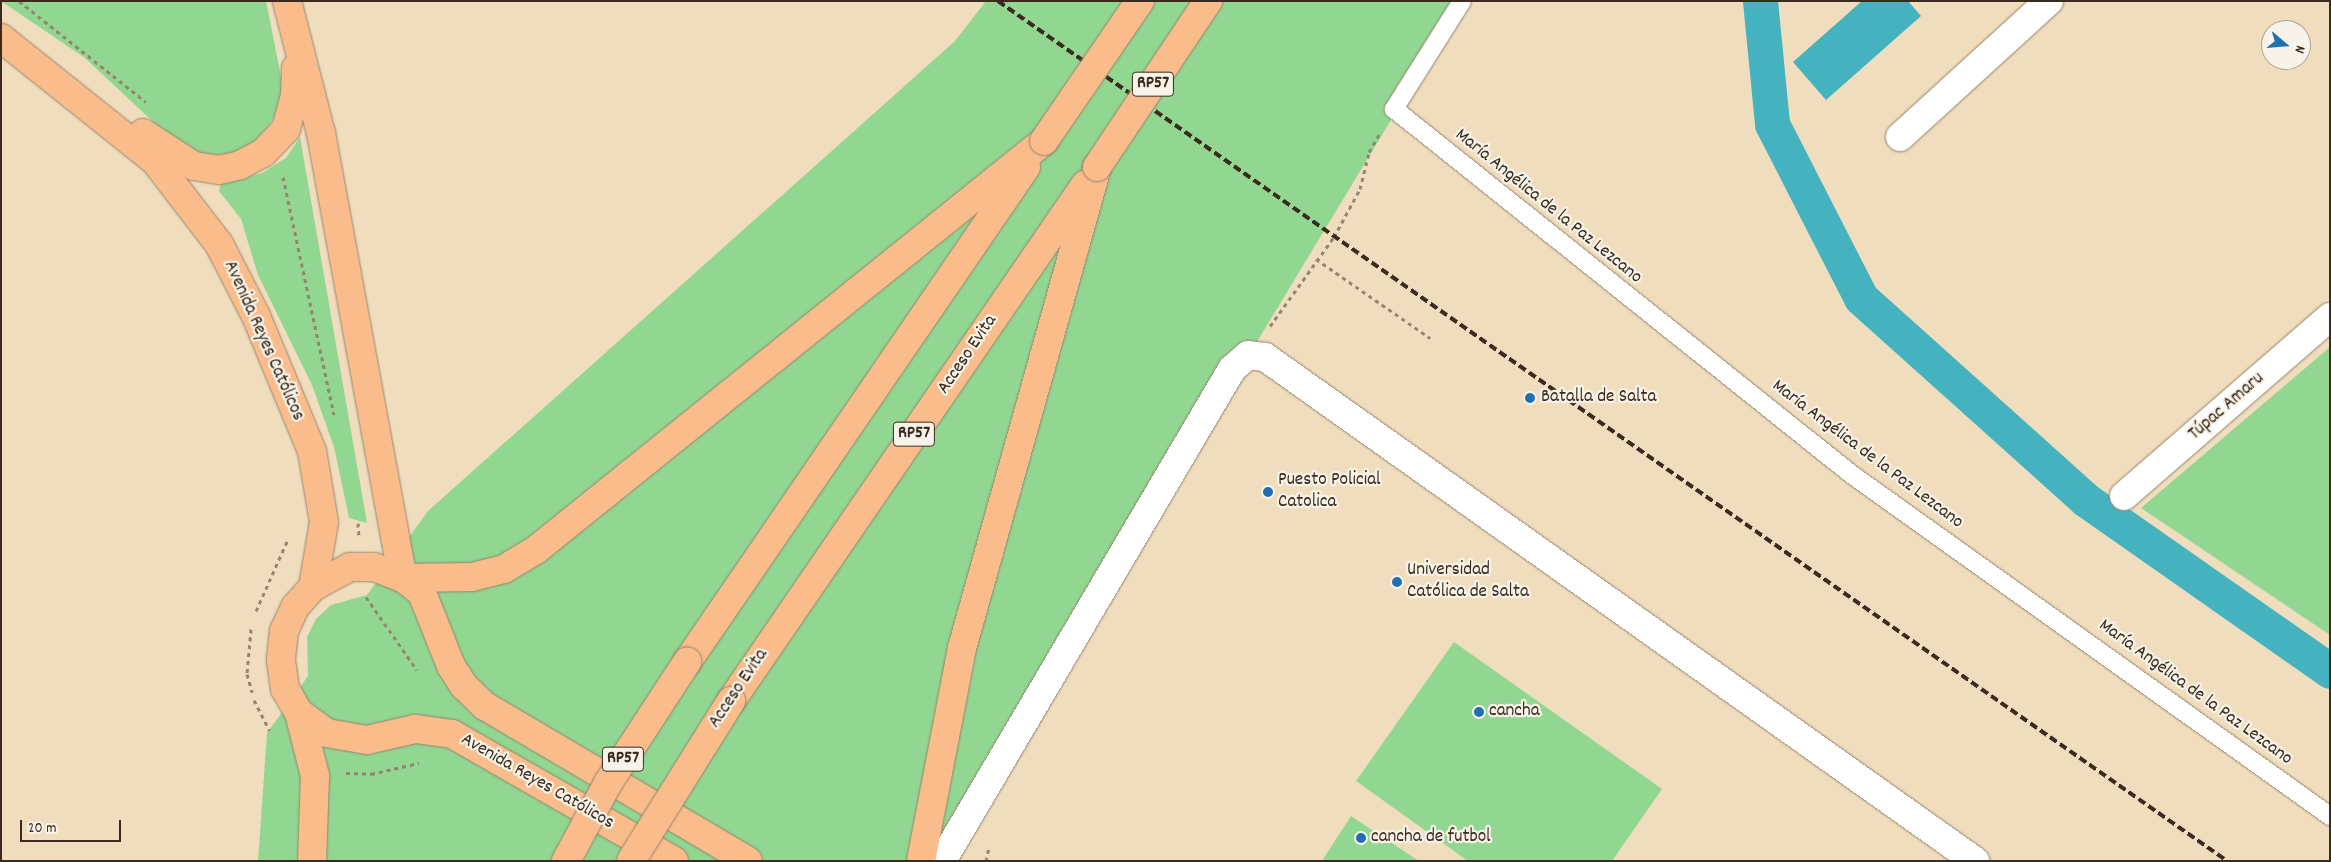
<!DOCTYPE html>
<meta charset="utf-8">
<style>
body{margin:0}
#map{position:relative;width:2331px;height:862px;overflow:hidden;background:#f0ddbd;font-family:Dekko,sans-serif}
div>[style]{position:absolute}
.green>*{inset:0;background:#91d791}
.water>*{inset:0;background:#45b3bf}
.canal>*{height:35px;margin:-17.5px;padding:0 17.5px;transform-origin:17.5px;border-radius:17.5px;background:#45b3bf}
.path>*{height:3px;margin-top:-1.5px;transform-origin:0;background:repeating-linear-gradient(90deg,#96846e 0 4px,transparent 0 8px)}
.roads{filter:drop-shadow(0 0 1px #96846e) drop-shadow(0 0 1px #96846e)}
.service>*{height:18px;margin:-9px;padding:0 9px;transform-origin:9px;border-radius:9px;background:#fff}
.minor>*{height:28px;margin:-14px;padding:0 14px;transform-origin:14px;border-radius:14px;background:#fff}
.primary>*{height:28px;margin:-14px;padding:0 14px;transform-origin:14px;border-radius:14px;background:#fabc8b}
.trunk>*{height:28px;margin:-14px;padding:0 14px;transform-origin:14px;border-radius:14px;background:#fabc8b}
.rail>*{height:4px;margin-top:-2px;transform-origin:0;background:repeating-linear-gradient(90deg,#3b2a1e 0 8px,transparent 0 12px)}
.bridges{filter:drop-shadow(0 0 1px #96846e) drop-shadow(0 0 1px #96846e)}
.trunk-bridge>*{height:28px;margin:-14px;padding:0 14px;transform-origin:14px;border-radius:14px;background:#fabc8b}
.dots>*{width:14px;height:14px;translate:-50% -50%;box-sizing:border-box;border:2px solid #f7f3e8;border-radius:50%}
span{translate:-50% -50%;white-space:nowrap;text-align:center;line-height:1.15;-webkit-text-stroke:4.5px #f7f3e8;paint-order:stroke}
.shield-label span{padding:1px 4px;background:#f7f3e8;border:1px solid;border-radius:4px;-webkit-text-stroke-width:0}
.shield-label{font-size:18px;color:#3b2a1e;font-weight:700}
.street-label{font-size:19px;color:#3b2a1e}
.poi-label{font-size:19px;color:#3b2a1e}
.left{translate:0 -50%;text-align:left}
.frame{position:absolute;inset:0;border:2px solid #3b2a1e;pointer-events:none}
.north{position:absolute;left:2261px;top:20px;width:50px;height:50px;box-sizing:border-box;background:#f7f3e8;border:1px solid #aca397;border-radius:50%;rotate:108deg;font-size:14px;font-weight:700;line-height:20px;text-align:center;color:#3b2a1e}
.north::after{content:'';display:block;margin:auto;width:18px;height:22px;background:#1f6fb2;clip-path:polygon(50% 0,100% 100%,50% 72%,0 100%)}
.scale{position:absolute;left:20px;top:820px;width:101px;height:22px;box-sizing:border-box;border:2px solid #3b2a1e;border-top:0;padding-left:6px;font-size:15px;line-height:18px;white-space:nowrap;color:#3b2a1e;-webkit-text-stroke:4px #f7f3e8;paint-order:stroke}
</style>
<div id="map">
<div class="green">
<div style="clip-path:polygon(1px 1px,266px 1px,284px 92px,277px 113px,260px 138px,235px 154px,207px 155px,179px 146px,85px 58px)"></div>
<div style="clip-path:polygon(986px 1px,1463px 1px,943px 861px,258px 861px,267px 733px,308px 676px,307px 637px,316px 619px,331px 605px,367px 595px,428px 511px,955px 41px)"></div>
<div style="clip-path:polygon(300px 137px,367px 523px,349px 518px,334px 447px,312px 385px,258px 275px,241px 219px,219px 191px,221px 183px,262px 173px,286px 158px)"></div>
<div style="clip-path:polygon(2330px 347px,2330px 635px,2141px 508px)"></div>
<div style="clip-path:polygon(1454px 642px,1662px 789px,1612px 861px,1468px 861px,1356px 781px)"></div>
<div style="clip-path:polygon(1351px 816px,1419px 861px,1322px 861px)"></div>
</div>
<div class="water">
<div style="clip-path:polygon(1862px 1px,1908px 1px,1921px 16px,1826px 100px,1793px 62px)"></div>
</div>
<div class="canal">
<div style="left:1760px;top:1px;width:124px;rotate:84.4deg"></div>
<div style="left:1772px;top:124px;width:195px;rotate:62.9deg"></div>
<div style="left:1861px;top:298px;width:302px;rotate:41.9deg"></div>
<div style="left:2086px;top:500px;width:298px;rotate:35deg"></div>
</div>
<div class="path">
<div style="left:19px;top:1px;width:162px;rotate:38.5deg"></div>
<div style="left:283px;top:177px;width:243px;rotate:77.9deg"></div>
<div style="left:1316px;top:259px;width:139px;rotate:34.7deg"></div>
<div style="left:1270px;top:326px;width:110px;rotate:-54.3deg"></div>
<div style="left:1334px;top:237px;width:55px;rotate:-61.6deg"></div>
<div style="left:1360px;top:189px;width:38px;rotate:-76deg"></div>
<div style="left:1369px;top:152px;width:24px;rotate:-60deg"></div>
<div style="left:358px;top:523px;width:14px;rotate:86deg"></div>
<div style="left:366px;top:597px;width:89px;rotate:55.1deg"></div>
<div style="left:256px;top:611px;width:79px;rotate:-66deg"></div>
<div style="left:251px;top:629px;width:45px;rotate:95.1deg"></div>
<div style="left:247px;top:674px;width:19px;rotate:74deg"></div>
<div style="left:254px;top:700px;width:34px;rotate:63deg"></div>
<div style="left:346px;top:773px;width:25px;rotate:2deg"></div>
<div style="left:371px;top:774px;width:49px;rotate:-12.9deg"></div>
<div style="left:986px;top:861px;width:14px;rotate:-78deg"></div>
</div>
<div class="roads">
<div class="service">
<div style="left:1462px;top:1px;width:128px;rotate:122.2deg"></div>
<div style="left:1394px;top:109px;width:585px;rotate:38.61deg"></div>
<div style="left:1851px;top:474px;width:589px;rotate:35.53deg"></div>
</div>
<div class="minor">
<div style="left:1900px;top:137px;width:202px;rotate:-42.4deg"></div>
<div style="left:2124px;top:496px;width:273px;rotate:-41deg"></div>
<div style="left:942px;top:861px;width:571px;rotate:-59.48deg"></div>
<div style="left:1232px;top:369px;width:21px;rotate:-41deg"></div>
<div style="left:1248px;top:355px;width:17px;rotate:7deg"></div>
<div style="left:1265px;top:357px;width:871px;rotate:35.37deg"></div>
</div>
<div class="primary">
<div style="left:287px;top:1px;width:136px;rotate:75.6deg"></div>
<div style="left:321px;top:133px;width:452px;rotate:79.6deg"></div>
<div style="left:1px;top:38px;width:197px;rotate:38.6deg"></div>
<div style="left:155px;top:161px;width:105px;rotate:52.4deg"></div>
<div style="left:219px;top:244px;width:81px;rotate:62.8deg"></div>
<div style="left:256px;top:316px;width:146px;rotate:67.5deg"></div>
<div style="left:312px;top:451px;width:72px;rotate:80.4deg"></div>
<div style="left:324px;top:522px;width:66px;rotate:99.6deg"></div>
<div style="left:143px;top:133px;width:61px;rotate:32.9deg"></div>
<div style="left:194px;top:166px;width:25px;rotate:9deg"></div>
<div style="left:219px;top:170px;width:22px;rotate:-13deg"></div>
<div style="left:240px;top:165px;width:26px;rotate:-28deg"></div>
<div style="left:263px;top:153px;width:33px;rotate:-46deg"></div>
<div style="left:286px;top:129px;width:34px;rotate:-75deg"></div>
<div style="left:295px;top:96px;width:28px;rotate:-88deg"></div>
<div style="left:674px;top:861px;width:256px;rotate:-150.2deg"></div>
<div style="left:452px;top:734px;width:37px;rotate:-172deg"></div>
<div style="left:415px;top:729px;width:49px;rotate:167.1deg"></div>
<div style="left:367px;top:740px;width:41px;rotate:-170.1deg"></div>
<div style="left:327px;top:733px;width:34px;rotate:-144deg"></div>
<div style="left:299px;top:713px;width:28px;rotate:-120deg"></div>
<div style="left:285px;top:689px;width:30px;rotate:-98deg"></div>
<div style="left:281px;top:659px;width:28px;rotate:-84deg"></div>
<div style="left:284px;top:631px;width:26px;rotate:-65deg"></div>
<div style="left:295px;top:607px;width:27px;rotate:-48deg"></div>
<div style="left:313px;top:587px;width:42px;rotate:-28.4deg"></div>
<div style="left:350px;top:567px;width:24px"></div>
<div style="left:374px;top:567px;width:31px;rotate:21deg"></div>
<div style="left:403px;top:578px;width:24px;rotate:38deg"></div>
<div style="left:422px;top:593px;width:79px;rotate:68.3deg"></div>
<div style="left:451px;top:666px;width:24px;rotate:57deg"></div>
<div style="left:464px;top:686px;width:29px;rotate:44deg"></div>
<div style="left:485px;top:706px;width:305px;rotate:30.5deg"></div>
</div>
<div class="trunk">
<div style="left:403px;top:578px;width:69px;rotate:-0.8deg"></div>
<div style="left:472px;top:577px;width:33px;rotate:-14deg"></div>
<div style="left:504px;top:569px;width:39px;rotate:-31deg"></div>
<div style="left:537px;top:549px;width:651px;rotate:-38.82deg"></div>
<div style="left:687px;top:662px;width:600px;rotate:-55.59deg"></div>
<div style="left:731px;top:701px;width:626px;rotate:-55.55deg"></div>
<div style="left:299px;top:713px;width:65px;rotate:75.7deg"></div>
<div style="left:315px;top:776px;width:85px;rotate:92deg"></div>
<div style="left:921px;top:861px;width:217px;rotate:-79.1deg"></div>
<div style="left:962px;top:648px;width:500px;rotate:-74.3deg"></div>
</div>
</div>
<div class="rail">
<div style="left:998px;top:1px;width:1500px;rotate:34.98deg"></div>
</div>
<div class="bridges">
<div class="trunk-bridge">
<div style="left:1044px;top:141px;width:170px;rotate:-55.6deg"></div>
<div style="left:1097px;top:167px;width:200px;rotate:-56.2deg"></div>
<div style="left:566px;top:861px;width:89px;rotate:-61.7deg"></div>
<div style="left:608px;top:783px;width:145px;rotate:-56.9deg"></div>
<div style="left:631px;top:861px;width:189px;rotate:-58deg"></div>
</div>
</div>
<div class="dots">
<div style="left:1530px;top:398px;background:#1f6fb2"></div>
<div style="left:1268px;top:492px;background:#1f6fb2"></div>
<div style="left:1397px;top:582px;background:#1f6fb2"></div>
<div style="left:1479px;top:712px;background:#1f6fb2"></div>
<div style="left:1361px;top:838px;background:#1f6fb2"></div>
</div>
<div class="shield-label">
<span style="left:1153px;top:84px">RP57</span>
<span style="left:914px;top:434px">RP57</span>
<span style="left:623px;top:759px">RP57</span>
</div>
<div class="street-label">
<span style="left:1548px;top:207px;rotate:39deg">María Angélica de la Paz Lezcano</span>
<span style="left:263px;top:341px;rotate:66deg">Avenida Reyes Católicos</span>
<span style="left:968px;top:355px;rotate:-56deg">Acceso Evita</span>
<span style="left:2227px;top:407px;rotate:-41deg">Túpac Amaru</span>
<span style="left:1867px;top:455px;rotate:37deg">María Angélica de la Paz Lezcano</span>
<span style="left:739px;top:689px;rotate:-56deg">Acceso Evita</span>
<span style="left:2195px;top:693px;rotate:36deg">María Angélica de la Paz Lezcano</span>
<span style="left:537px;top:782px;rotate:30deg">Avenida Reyes Católicos</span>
</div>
<div class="poi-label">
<span class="left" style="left:1541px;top:398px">Batalla de Salta</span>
<span class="left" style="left:1278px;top:492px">Puesto Policial<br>Catolica</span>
<span class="left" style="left:1407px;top:582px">Universidad<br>Católica de Salta</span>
<span class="left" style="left:1489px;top:712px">cancha</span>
<span class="left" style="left:1371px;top:838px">cancha de futbol</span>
</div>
<div class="frame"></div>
<div class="north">N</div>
<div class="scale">20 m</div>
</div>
